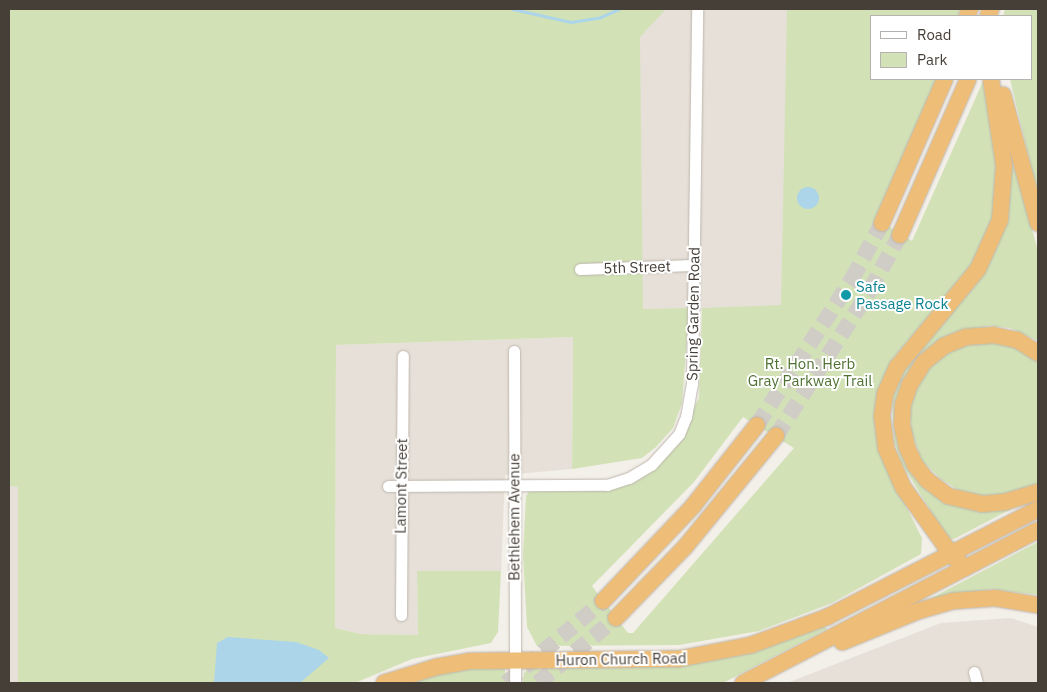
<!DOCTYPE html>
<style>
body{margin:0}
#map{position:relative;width:1047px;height:692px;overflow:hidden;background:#f3efe9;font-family:"IBM Plex Sans",sans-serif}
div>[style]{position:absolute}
.residential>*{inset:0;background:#e6e0d8;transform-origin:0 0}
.green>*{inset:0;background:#d2e2b6}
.water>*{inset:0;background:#acd5e9}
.round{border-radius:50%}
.stream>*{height:2.5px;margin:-1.25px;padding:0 1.25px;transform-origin:1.25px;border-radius:1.25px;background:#acd5e9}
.highway-tunnel>*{height:16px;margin-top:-8px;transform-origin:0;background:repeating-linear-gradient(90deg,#d0ccc6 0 16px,transparent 0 24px)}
.roads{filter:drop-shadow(0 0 1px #bdb6ad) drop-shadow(0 0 1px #bdb6ad)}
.minor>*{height:11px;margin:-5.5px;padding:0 5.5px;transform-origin:5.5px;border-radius:5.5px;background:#fff}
.highway>*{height:16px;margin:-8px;padding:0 8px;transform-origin:8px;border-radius:8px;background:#eebe79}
.dots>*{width:14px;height:14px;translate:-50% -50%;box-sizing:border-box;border:2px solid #fff;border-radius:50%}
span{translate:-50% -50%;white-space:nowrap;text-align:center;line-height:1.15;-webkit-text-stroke:4px #fff;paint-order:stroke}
.street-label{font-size:15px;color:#463f38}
.culture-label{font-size:15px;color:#0d838f}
.left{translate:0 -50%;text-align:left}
.park-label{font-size:15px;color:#4f7132}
.frame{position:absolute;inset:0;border:10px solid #463f38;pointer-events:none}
.legend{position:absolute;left:870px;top:15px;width:162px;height:65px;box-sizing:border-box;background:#fff;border:1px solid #b5b2af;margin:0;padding:6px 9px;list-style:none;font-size:15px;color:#463f38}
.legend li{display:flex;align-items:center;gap:10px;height:25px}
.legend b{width:25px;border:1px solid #b5b2af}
</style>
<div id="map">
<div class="residential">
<div style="left:640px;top:9px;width:147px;height:301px"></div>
<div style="clip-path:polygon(573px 337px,572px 469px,505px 475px,501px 571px,417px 571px,418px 635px,361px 634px,335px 628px,336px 345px)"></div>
<div style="left:9px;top:486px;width:9px;height:197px"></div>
<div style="clip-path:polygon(1011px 618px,1038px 627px,1038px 683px,787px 683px,941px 623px)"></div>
</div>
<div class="green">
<div style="clip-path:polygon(9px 9px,666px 9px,640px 37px,643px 309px,689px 308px,682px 403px,673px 428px,656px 447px,642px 458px,572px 469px,573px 337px,336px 345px,335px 628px,361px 634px,418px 635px,417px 571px,501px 571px,498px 632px,491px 643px,412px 659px,355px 683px,18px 683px,18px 487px,9px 486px)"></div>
<div style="clip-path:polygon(evenodd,787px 9px,960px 9px,958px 16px,871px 16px,871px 79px,937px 79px,875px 218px,912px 241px,984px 79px,997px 155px,993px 219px,976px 259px,890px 362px,879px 393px,892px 478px,922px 538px,921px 554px,832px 603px,759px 631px,679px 645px,537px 646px,527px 627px,523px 555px,526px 496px,530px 490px,603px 489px,648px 472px,672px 451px,699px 398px,702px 308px,781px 305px,787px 9px,743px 417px,794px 448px,633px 633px,628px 633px,592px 586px,694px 482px,743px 417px)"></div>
<div style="clip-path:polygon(1005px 9px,1038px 9px,1038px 196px,1010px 79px,1031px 79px,1031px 16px,1003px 16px)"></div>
<div style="clip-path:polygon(1015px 167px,1038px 251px,1038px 341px,1010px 328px,989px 326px,950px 335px,921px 355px,900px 397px,926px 486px,1019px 505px,954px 539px,948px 539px,902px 464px,894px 442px,892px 393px,902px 368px,981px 274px,1009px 169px)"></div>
<div style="clip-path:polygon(978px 339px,1009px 342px,1038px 359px,1038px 484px,1019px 492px,987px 498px,961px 492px,941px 479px,922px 461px,911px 431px,910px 406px,920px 379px,932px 360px)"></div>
<div style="clip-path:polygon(1038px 542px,1038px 595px,990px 589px,918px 605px)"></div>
<div style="clip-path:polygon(825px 626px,827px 629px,723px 683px,523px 683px,524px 673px,528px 669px,642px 667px)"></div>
<div style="clip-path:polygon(501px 665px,505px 670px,505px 683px,403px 683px,454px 670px)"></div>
</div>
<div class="water">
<div class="round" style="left:797px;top:187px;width:22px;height:22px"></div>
<div style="clip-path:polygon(228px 637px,296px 642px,319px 650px,329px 658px,300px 683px,214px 683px,217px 643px)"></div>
</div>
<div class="stream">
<div style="left:513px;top:9px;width:59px;rotate:12.6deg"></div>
<div style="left:571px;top:22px;width:30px;rotate:-9deg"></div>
<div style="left:601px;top:17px;width:20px;rotate:-24deg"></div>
</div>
<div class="highway-tunnel">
<div style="left:757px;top:425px;width:174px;rotate:-56.9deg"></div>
<div style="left:852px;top:279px;width:64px;rotate:-61.8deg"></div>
<div style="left:776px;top:436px;width:174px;rotate:-57.2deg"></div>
<div style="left:870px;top:290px;width:63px;rotate:-61.4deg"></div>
<div style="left:506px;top:683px;width:127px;rotate:-40.2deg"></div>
<div style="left:538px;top:683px;width:102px;rotate:-39.8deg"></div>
</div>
<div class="roads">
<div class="minor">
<div style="left:580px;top:269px;width:114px;rotate:-2deg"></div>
<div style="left:514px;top:351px;width:332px;rotate:89.8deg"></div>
<div style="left:388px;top:486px;width:219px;rotate:-0.3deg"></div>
<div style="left:607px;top:485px;width:23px;rotate:-18deg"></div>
<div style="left:629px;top:478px;width:26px;rotate:-31deg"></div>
<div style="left:651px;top:465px;width:42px;rotate:-47.9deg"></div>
<div style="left:679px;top:434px;width:18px;rotate:-68deg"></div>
<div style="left:686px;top:417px;width:34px;rotate:-80deg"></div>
<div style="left:692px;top:384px;width:375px;rotate:-89.2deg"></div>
<div style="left:401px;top:615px;width:259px;rotate:-89.6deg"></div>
<div style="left:974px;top:672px;width:11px;rotate:75deg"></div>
</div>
<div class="highway">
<div style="left:967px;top:16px;width:8px;rotate:-67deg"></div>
<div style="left:988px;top:16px;width:8px;rotate:-67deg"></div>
<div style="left:1003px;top:95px;width:133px;rotate:74.7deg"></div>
<div style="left:882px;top:223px;width:157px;rotate:-66.4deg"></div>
<div style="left:900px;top:235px;width:170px;rotate:-66.4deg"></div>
<div style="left:1038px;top:353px;width:25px;rotate:-148deg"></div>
<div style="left:1017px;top:340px;width:24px;rotate:-168deg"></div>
<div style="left:994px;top:335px;width:28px;rotate:176deg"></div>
<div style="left:966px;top:337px;width:24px;rotate:158deg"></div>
<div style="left:944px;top:346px;width:26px;rotate:141deg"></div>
<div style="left:924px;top:362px;width:26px;rotate:122deg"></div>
<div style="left:910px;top:384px;width:21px;rotate:109deg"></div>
<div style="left:903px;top:404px;width:21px;rotate:93deg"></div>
<div style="left:902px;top:425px;width:23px;rotate:77deg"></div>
<div style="left:907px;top:447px;width:20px;rotate:66deg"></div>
<div style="left:915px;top:465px;width:19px;rotate:51deg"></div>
<div style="left:927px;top:480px;width:26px;rotate:37deg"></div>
<div style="left:948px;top:496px;width:35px;rotate:13deg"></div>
<div style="left:982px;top:504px;width:23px;rotate:-5deg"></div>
<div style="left:1005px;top:502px;width:34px;rotate:-17deg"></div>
<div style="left:965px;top:568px;width:20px;rotate:-135deg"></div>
<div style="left:951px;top:554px;width:82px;rotate:-125.6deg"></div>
<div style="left:903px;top:487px;width:43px;rotate:-113.6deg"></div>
<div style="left:886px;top:448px;width:32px;rotate:-97deg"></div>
<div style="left:882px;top:416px;width:22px;rotate:-82deg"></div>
<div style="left:885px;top:394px;width:30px;rotate:-66deg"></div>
<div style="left:897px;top:367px;width:127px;rotate:-50.4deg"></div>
<div style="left:978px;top:269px;width:54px;rotate:-65.8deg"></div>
<div style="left:1000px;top:220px;width:55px;rotate:-85.8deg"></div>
<div style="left:1004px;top:165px;width:87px;rotate:-98.6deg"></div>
<div style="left:603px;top:601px;width:131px;rotate:-46.5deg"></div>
<div style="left:693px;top:506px;width:103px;rotate:-51.7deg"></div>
<div style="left:616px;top:618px;width:99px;rotate:-45.8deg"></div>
<div style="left:685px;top:547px;width:144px;rotate:-50.7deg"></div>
<div style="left:842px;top:642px;width:82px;rotate:-22.2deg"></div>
<div style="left:918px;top:611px;width:36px;rotate:-16deg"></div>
<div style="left:953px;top:601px;width:42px;rotate:-4.1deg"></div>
<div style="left:995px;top:598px;width:44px;rotate:9.2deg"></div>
<div style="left:384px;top:683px;width:54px;rotate:-17.1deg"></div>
<div style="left:436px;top:667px;width:35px;rotate:-10deg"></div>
<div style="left:470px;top:661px;width:208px;rotate:-0.6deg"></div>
<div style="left:678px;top:659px;width:74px;rotate:-10.9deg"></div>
<div style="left:751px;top:645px;width:81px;rotate:-20.2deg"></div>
<div style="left:827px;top:617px;width:237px;rotate:-27.1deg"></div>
<div style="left:743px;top:683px;width:332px;rotate:-27.4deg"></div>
</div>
</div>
<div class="dots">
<div style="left:846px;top:295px;background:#0f9aa8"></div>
</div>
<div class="street-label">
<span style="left:637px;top:267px;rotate:-2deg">5th Street</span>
<span style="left:693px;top:314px;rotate:-89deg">Spring Garden Road</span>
<span style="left:401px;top:486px;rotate:-89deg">Lamont Street</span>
<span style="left:514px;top:517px;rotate:-90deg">Bethlehem Avenue</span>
<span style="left:621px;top:659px;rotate:-1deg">Huron Church Road</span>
</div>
<div class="culture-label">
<span class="left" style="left:856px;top:295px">Safe<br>Passage Rock</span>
</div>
<div class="park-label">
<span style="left:810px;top:372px">Rt. Hon. Herb<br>Gray Parkway Trail</span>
</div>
<div class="frame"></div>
<ul class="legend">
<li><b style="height:6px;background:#fff"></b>Road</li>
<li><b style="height:14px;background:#d2e2b6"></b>Park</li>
</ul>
</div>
